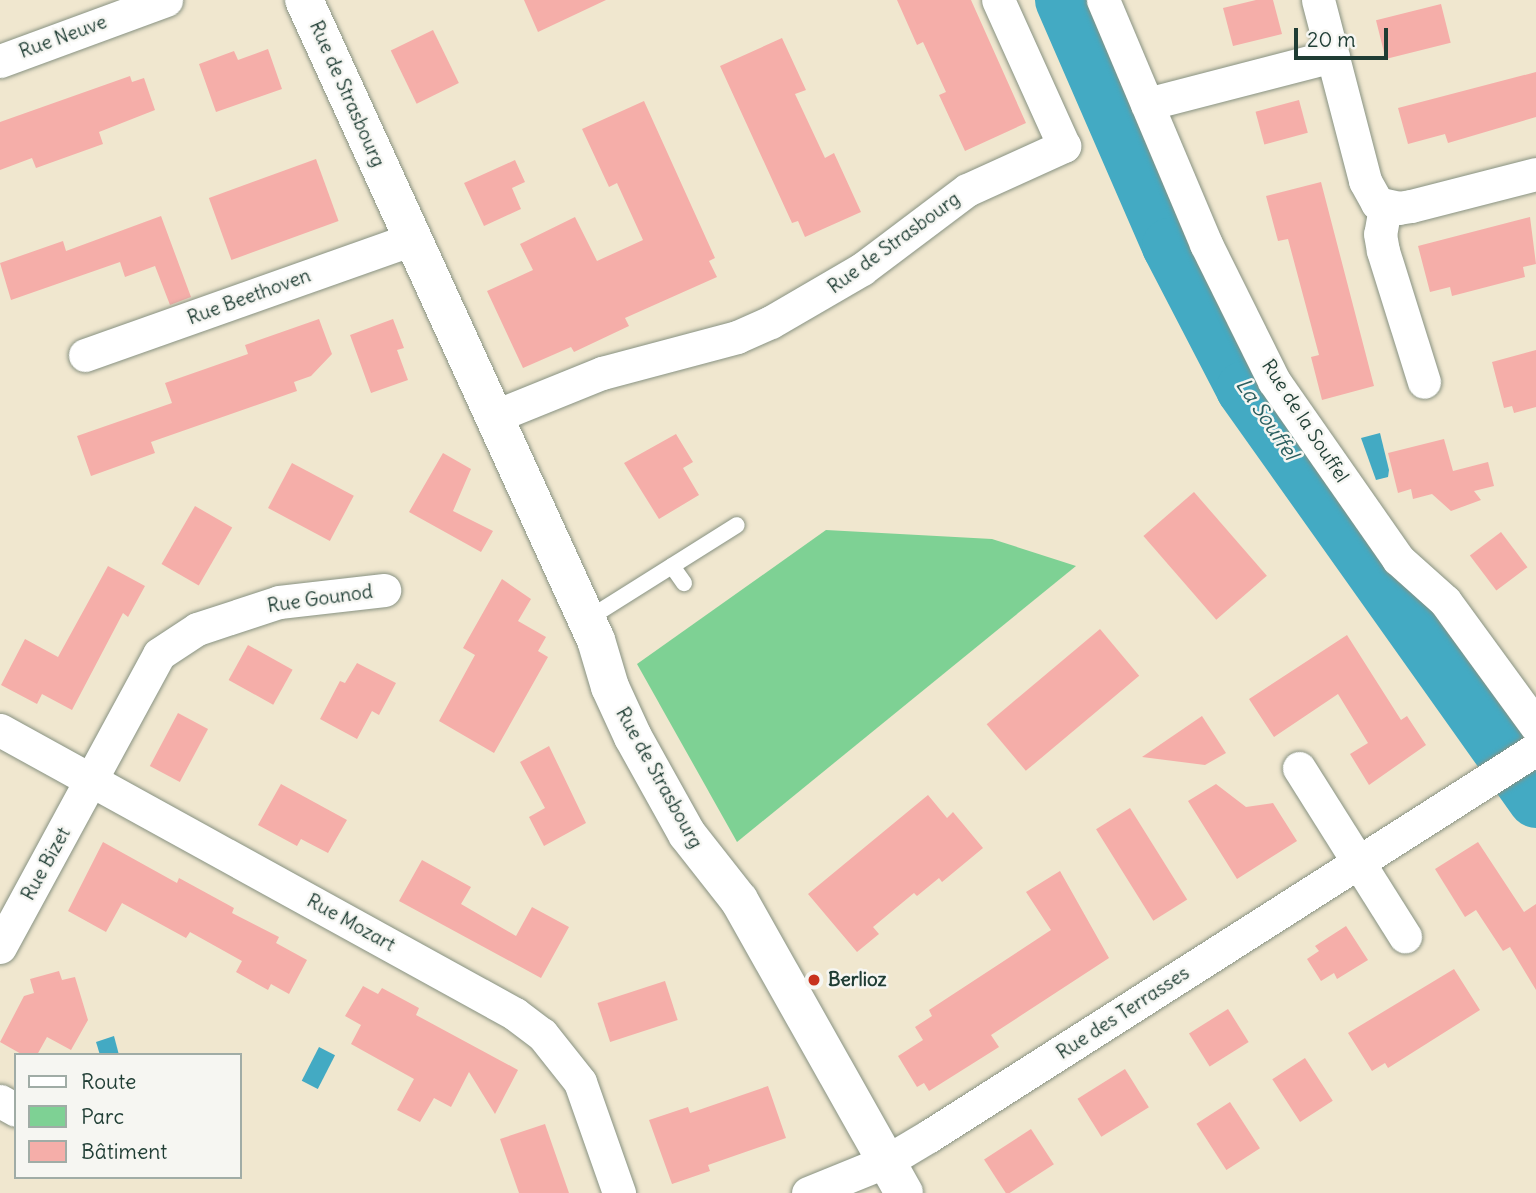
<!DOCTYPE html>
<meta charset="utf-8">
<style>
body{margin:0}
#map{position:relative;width:1536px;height:1193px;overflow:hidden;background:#f0e7cf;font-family:Delius,sans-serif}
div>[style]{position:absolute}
.green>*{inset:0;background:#7ed194}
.water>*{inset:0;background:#43aac3;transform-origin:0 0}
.river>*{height:56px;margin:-28px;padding:0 28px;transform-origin:28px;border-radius:28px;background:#43aac3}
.building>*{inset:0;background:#f5aea9;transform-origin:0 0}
.roads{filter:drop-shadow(0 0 2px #889282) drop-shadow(0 0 2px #889282)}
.service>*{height:16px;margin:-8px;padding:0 8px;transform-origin:8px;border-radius:8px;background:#fff}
.minor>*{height:33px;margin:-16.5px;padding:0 16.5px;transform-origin:16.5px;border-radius:16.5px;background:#fff}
.tertiary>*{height:38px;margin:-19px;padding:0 19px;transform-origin:19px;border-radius:19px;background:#fff}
.dots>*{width:19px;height:19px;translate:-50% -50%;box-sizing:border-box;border:4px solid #f6f6f2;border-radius:50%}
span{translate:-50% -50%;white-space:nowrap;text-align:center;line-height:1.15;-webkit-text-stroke:5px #f6f6f2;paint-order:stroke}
.street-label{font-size:19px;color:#1f3d34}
.poi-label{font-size:19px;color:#1f3d34;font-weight:700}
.left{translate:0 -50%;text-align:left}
.water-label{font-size:21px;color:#2a5e5f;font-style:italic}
.legend{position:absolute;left:14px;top:1053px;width:228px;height:126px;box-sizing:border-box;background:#f6f6f2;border:2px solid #a0aca6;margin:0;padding:9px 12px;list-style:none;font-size:21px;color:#1f3d34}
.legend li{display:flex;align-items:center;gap:14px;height:35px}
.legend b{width:35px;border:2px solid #a0aca6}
.scale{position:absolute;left:1294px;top:28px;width:94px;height:32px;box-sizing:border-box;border:4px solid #1f3d34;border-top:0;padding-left:9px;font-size:21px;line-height:24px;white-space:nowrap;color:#1f3d34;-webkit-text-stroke:5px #f6f6f2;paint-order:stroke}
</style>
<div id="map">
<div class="green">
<div style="clip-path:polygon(826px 530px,992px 539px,1076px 566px,737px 842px,637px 664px)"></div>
</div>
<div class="water">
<div style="clip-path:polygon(1380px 433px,1389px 470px,1388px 477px,1376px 480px,1361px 438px)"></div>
<div style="clip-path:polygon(114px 1036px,119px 1055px,100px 1055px,96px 1042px)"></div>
<div style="left:319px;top:1047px;width:18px;height:38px;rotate:27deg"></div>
</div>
<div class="river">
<div style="left:1063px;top:0;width:268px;rotate:66.5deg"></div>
<div style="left:1170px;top:246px;width:161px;rotate:62.6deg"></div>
<div style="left:1244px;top:389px;width:504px;rotate:54.61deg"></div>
</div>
<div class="building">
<div style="clip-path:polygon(524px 0,606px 0,538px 32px)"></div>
<div style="clip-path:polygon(897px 0,971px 0,1026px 123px,965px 151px,939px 95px,946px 92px,923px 42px,917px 45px)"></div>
<div style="clip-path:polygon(1256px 0,1273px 0,1282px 34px,1233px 46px,1223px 8px)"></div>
<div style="left:1441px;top:4px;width:40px;height:67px;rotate:76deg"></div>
<div style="left:433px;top:30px;width:59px;height:47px;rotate:64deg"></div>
<div style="clip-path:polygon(782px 38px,806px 90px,795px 94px,825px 158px,834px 153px,861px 212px,805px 237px,798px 221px,792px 223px,720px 66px)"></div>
<div style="clip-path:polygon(268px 49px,282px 89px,216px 112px,199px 64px,234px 51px,238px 60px)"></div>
<div style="clip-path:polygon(1536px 72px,1536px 117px,1448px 143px,1445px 134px,1408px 144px,1398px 108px)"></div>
<div style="clip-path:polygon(130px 76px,132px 82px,144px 78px,155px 110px,99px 132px,103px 144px,36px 168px,32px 158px,0 170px,0 122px)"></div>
<div style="left:1299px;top:100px;width:34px;height:45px;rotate:75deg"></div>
<div style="clip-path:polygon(644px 101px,715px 258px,709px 261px,717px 277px,625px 318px,629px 326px,574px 352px,571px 347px,523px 368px,487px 291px,533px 270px,520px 244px,575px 217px,597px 261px,643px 240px,617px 183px,609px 187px,582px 129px)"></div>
<div style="left:316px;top:159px;width:66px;height:114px;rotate:70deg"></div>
<div style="clip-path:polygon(515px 160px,525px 182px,512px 188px,521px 209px,484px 226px,464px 183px)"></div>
<div style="clip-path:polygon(1321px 182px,1374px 386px,1322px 400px,1311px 357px,1319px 355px,1288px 239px,1278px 241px,1266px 196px)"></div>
<div style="clip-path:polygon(161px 216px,191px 297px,170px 305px,155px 266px,125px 277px,120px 262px,11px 300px,0 263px,63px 241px,66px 251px)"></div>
<div style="clip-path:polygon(1530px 217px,1536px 264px,1523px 267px,1525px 277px,1452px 296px,1450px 287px,1430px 292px,1418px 246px)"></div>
<div style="clip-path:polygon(319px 319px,332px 354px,311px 376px,294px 382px,297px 391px,151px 442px,155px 453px,91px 476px,77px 436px,172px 403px,165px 383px,248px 354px,245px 345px)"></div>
<div style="clip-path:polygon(393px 319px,404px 348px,397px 350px,408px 380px,371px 393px,350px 335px)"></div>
<div style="clip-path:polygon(1536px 350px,1536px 407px,1514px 413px,1512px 406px,1504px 408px,1492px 362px)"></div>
<div style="clip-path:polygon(676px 434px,693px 462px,683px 468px,699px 495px,659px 519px,624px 463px)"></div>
<div style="clip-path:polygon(1444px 439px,1453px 471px,1488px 462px,1494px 486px,1474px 491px,1481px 500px,1451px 511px,1432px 494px,1413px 499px,1411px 489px,1398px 493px,1388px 453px)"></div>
<div style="clip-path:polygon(443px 453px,471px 469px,453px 511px,493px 531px,481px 552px,409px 512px)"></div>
<div style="left:292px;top:463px;width:70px;height:51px;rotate:28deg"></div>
<div style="left:1194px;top:492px;width:111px;height:67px;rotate:49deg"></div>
<div style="left:195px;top:506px;width:43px;height:67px;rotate:30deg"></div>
<div style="left:1501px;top:532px;width:44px;height:39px;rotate:53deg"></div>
<div style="clip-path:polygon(108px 566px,145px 586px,128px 617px,123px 613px,72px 710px,42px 694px,37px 704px,1px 685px,25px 639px,58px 657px)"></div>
<div style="clip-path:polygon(502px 579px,531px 599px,518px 621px,546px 637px,538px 651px,548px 657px,494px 753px,439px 721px,475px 655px,463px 648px)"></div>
<div style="left:1100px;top:629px;width:61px;height:148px;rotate:50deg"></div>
<div style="clip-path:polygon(1347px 635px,1401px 720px,1407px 716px,1426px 745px,1369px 785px,1350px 754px,1368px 743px,1338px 694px,1274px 737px,1249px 699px)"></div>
<div style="left:248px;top:645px;width:51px;height:40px;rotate:29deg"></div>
<div style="clip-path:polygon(357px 663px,396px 683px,379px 715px,372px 711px,357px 739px,320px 719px,340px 681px,345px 683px)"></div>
<div style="left:178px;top:713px;width:34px;height:60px;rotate:28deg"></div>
<div style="clip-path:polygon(1202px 716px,1226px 753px,1205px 765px,1142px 757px)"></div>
<div style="clip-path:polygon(549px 746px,586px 823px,544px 846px,529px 817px,545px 808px,520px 762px)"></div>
<div style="clip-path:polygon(281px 784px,347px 820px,328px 853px,301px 839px,297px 846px,258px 825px)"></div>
<div style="clip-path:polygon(1216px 784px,1246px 807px,1273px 803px,1297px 841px,1237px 879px,1188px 801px)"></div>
<div style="clip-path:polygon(928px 795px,947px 818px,953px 812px,983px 848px,942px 882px,939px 878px,917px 896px,914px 893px,873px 927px,879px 934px,857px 952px,808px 894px)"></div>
<div style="left:1130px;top:808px;width:108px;height:40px;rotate:58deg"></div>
<div style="clip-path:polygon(103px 842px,177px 883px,179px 878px,234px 908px,232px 913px,279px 937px,276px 943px,307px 960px,289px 994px,271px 984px,268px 990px,236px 972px,242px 961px,190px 932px,186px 938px,122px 903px,106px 932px,68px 911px)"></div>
<div style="clip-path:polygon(1478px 842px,1524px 912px,1536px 904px,1536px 990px,1510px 947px,1503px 951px,1476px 910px,1465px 917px,1435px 869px)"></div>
<div style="clip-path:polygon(422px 860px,471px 887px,461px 904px,516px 936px,532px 907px,569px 927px,541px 978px,399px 901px)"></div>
<div style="clip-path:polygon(1060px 871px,1109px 958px,991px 1035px,999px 1047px,929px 1091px,924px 1083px,917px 1087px,898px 1056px,923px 1040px,915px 1027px,932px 1016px,929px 1010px,1051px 930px,1026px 892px)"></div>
<div style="clip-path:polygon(1346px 926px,1368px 960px,1337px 979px,1334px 973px,1321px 981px,1307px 959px,1319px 951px,1315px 946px)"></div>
<div style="clip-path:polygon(1454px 969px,1480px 1010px,1388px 1068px,1385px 1063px,1372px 1071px,1348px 1033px)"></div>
<div style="clip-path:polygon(59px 971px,62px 980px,75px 977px,88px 1020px,71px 1050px,47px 1037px,37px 1055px,23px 1055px,0 1042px,24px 996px,34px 993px,30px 979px)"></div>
<div style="left:665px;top:981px;width:41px;height:71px;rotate:72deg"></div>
<div style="clip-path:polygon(363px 986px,378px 994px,382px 988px,419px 1008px,416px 1015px,518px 1070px,495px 1114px,469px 1072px,451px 1107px,434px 1098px,420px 1122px,397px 1110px,414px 1079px,351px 1044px,361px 1025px,345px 1016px)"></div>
<div style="left:1228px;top:1009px;width:39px;height:46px;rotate:58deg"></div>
<div style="left:1305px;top:1058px;width:51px;height:39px;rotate:57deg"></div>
<div style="left:1125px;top:1069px;width:45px;height:56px;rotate:58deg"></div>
<div style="clip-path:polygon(768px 1086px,786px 1138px,708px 1165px,710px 1171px,672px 1184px,649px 1120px,688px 1107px,690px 1113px)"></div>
<div style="left:1230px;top:1102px;width:55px;height:40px;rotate:57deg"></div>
<div style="clip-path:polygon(545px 1124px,569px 1193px,519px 1193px,500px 1139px)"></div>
<div style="left:1031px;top:1129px;width:42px;height:56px;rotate:57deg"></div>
</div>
<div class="roads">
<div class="service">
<div style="left:672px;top:566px;width:21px;rotate:55deg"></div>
<div style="left:586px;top:620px;width:178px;rotate:-32.2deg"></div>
</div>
<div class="minor">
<div style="left:1103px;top:0;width:265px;rotate:67.1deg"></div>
<div style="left:1206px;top:244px;width:153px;rotate:63.6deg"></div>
<div style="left:1274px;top:381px;width:217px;rotate:55.1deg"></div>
<div style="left:1398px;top:559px;width:63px;rotate:41.8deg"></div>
<div style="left:1445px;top:601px;width:155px;rotate:53.9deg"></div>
<div style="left:1318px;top:0;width:187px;rotate:75.4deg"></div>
<div style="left:1365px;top:181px;width:25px;rotate:61deg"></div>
<div style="left:1377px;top:203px;width:22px;rotate:13deg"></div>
<div style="left:1398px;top:208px;width:13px;rotate:-9deg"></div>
<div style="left:1411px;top:206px;width:129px;rotate:-14.4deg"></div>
<div style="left:0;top:61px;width:177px;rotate:-20.2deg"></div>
<div style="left:1147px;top:104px;width:192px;rotate:-14.5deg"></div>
<div style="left:1385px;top:207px;width:27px;rotate:100deg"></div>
<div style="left:1380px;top:234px;width:17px;rotate:80deg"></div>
<div style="left:1383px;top:251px;width:137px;rotate:72.6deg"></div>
<div style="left:85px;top:355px;width:347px;rotate:-19.5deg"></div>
<div style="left:493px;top:417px;width:118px;rotate:-22deg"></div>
<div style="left:602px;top:373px;width:140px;rotate:-14.9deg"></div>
<div style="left:737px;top:337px;width:37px;rotate:-24deg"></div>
<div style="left:771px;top:322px;width:105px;rotate:-30.2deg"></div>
<div style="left:862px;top:269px;width:131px;rotate:-37deg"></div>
<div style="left:967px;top:190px;width:107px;rotate:-24.4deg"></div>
<div style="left:1064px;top:146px;width:160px;rotate:-114.3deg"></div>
<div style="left:0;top:730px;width:588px;rotate:28.87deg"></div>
<div style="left:515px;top:1014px;width:34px;rotate:37deg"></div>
<div style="left:542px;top:1034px;width:61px;rotate:51.6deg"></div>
<div style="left:580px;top:1082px;width:118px;rotate:70.6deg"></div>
<div style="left:1299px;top:768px;width:199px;rotate:57.8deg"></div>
<div style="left:0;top:947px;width:333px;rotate:-61.5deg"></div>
<div style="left:159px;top:654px;width:45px;rotate:-33.3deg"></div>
<div style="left:197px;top:629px;width:86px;rotate:-18.2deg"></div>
<div style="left:279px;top:602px;width:106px;rotate:-6.5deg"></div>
<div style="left:0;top:1101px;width:18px;rotate:29deg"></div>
<div style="left:808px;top:1193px;width:85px;rotate:-22.1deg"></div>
<div style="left:887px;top:1161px;width:49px;rotate:-30.8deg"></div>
<div style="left:929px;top:1136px;width:720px;rotate:-32.52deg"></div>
</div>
<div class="tertiary">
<div style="left:304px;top:0;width:703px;rotate:65.48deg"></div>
<div style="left:596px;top:640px;width:49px;rotate:73.4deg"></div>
<div style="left:610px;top:687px;width:55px;rotate:65.3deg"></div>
<div style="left:633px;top:737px;width:111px;rotate:60.9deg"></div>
<div style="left:687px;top:834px;width:84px;rotate:51.8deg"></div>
<div style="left:739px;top:900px;width:336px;rotate:60.6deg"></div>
</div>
</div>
<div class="dots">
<div style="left:814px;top:980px;background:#c8321e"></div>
</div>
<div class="street-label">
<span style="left:63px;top:37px;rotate:-20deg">Rue Neuve</span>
<span style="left:347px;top:94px;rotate:66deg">Rue de Strasbourg</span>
<span style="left:894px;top:243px;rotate:-36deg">Rue de Strasbourg</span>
<span style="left:249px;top:297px;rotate:-20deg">Rue Beethoven</span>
<span style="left:1305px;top:421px;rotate:57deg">Rue de la Souffel</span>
<span style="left:320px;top:599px;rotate:-8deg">Rue Gounod</span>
<span style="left:659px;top:778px;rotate:61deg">Rue de Strasbourg</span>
<span style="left:46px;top:864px;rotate:-61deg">Rue Bizet</span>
<span style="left:351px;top:923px;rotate:29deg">Rue Mozart</span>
<span style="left:1123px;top:1013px;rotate:-33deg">Rue des Terrasses</span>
</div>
<div class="poi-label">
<span class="left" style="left:828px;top:980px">Berlioz</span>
</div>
<div class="water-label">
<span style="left:1267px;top:419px;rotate:56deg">La Souffel</span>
</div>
<ul class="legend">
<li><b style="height:9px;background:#fff"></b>Route</li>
<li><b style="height:19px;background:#7ed194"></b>Parc</li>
<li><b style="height:19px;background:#f5aea9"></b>Bâtiment</li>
</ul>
<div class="scale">20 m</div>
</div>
